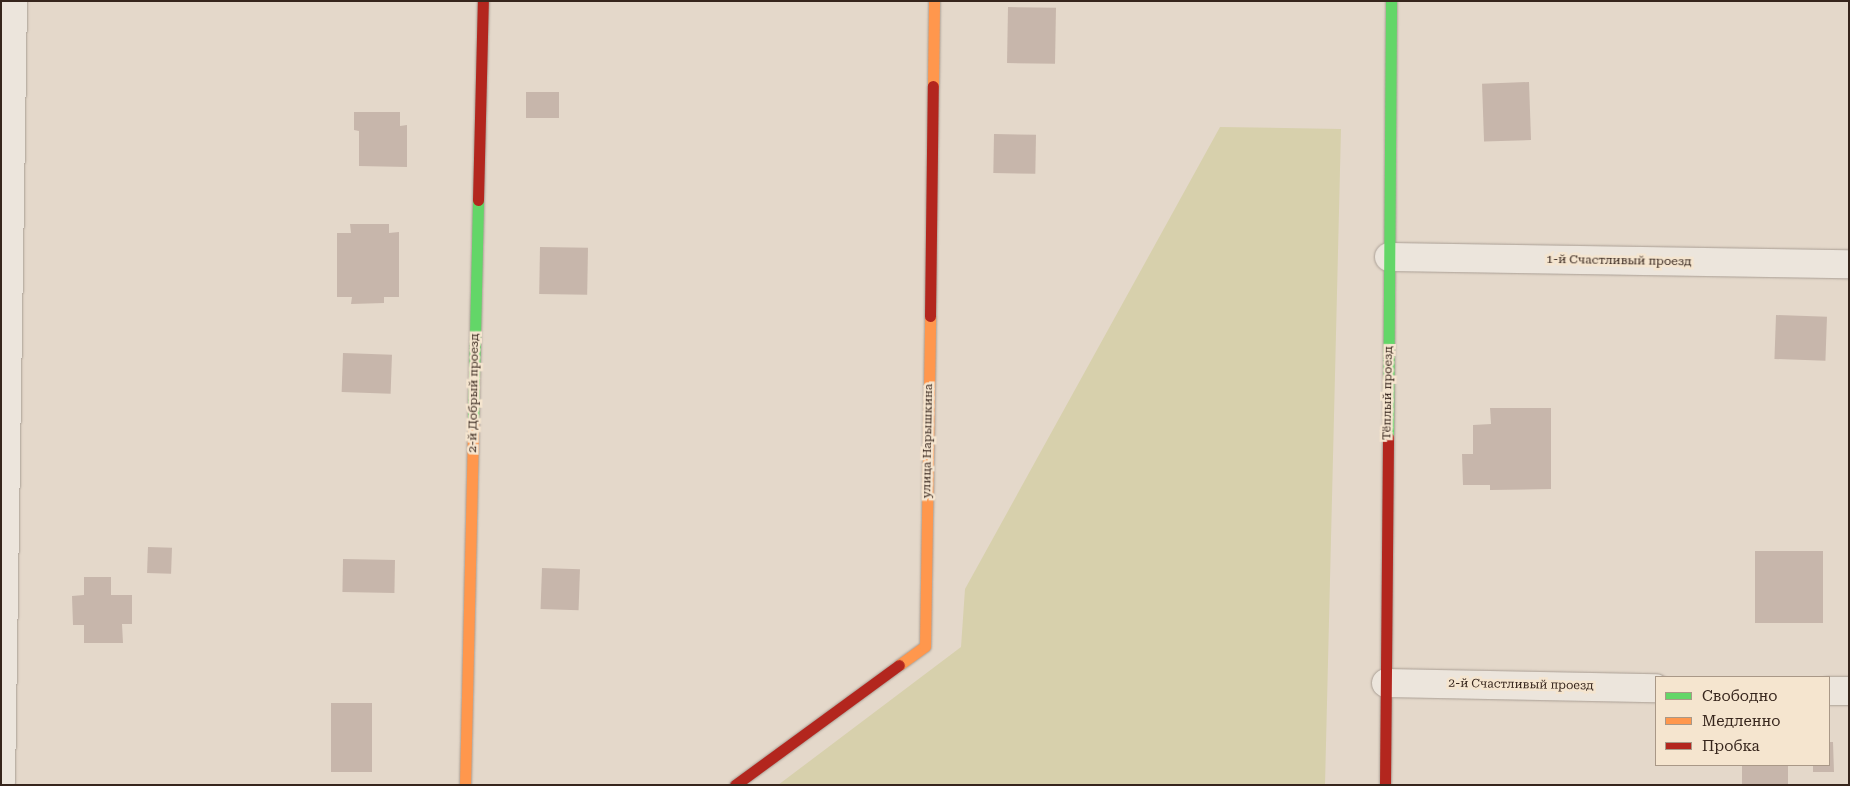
<!DOCTYPE html>
<meta charset="utf-8">
<style>
body{margin:0}
#map{position:relative;width:1850px;height:786px;overflow:hidden;background:#e4d8ca;font-family:"Roboto Serif",serif}
div>[style]{position:absolute}
.green>*{inset:0;background:#d7d0ac}
.building>*{inset:0;background:#c7b6ab;transform-origin:0 0}
.roads{filter:drop-shadow(0 0 1px #a99e94) drop-shadow(0 0 1px #a99e94)}
.street>*{height:28px;margin:-14px;padding:0 14px;transform-origin:14px;border-radius:14px;background:#ece5dc}
.fast>*{height:11px;margin:-5.5px;padding:0 5.5px;transform-origin:5.5px;border-radius:5.5px;background:#63d668}
.slow>*{height:11px;margin:-5.5px;padding:0 5.5px;transform-origin:5.5px;border-radius:5.5px;background:#ff974d}
.jam>*{height:11px;margin:-5.5px;padding:0 5.5px;transform-origin:5.5px;border-radius:5.5px;background:#b3261e}
span{translate:-50% -50%;white-space:nowrap;text-align:center;line-height:1.15;-webkit-text-stroke:5px #f5e5cf;paint-order:stroke}
.street-label{font-size:12px;color:#36251c}
.frame{position:absolute;inset:0;border:2px solid #36251c;pointer-events:none}
.legend{position:absolute;left:1655px;top:676px;width:175px;height:90px;box-sizing:border-box;background:#f5e5cf;border:1px solid #a99887;margin:0;padding:6px 9px;list-style:none;font-size:15px;color:#36251c}
.legend li{display:flex;align-items:center;gap:10px;height:25px}
.legend b{width:25px;border:1px solid #a99887}
</style>
<div id="map">
<div class="green">
<div style="clip-path:polygon(1220px 127px,1341px 129px,1325px 785px,778px 785px,961px 647px,965px 589px)"></div>
</div>
<div class="building">
<div style="left:1008px;top:7px;width:48px;height:56px;rotate:1deg"></div>
<div style="left:1529px;top:82px;width:58px;height:47px;rotate:88deg"></div>
<div style="left:526px;top:92px;width:33px;height:26px"></div>
<div style="clip-path:polygon(354px 112px,400px 112px,400px 126px,407px 125px,407px 167px,359px 166px,359px 131px,354px 130px)"></div>
<div style="left:994px;top:134px;width:42px;height:39px;rotate:1deg"></div>
<div style="clip-path:polygon(350px 224px,389px 224px,389px 233px,399px 232px,399px 297px,384px 297px,384px 303px,351px 304px,352px 297px,337px 297px,337px 233px,351px 233px)"></div>
<div style="left:540px;top:247px;width:48px;height:47px;rotate:1deg"></div>
<div style="left:1776px;top:315px;width:51px;height:44px;rotate:2deg"></div>
<div style="left:343px;top:353px;width:49px;height:39px;rotate:2deg"></div>
<div style="clip-path:polygon(1490px 408px,1551px 408px,1551px 489px,1490px 490px,1490px 485px,1463px 485px,1462px 454px,1473px 454px,1473px 425px,1491px 424px)"></div>
<div style="left:148px;top:547px;width:24px;height:26px;rotate:2deg"></div>
<div style="left:1755px;top:551px;width:68px;height:72px"></div>
<div style="left:343px;top:559px;width:52px;height:33px;rotate:1deg"></div>
<div style="left:542px;top:568px;width:38px;height:41px;rotate:2deg"></div>
<div style="clip-path:polygon(84px 577px,111px 577px,111px 595px,132px 595px,132px 624px,122px 624px,123px 643px,84px 643px,84px 625px,73px 625px,72px 596px,84px 595px)"></div>
<div style="left:331px;top:703px;width:41px;height:69px"></div>
<div style="clip-path:polygon(1829px 742px,1833px 742px,1834px 772px,1813px 772px,1813px 765px,1829px 765px)"></div>
<div style="left:1742px;top:765px;width:46px;height:20px"></div>
</div>
<div class="roads">
<div class="street">
<div style="left:1389px;top:257px;width:460px;rotate:0.9deg"></div>
<div style="left:1386px;top:683px;width:270px;rotate:1.1deg"></div>
<div style="left:1829px;top:691px;width:20px"></div>
<div style="left:1px;top:782px;width:781px;rotate:-89.12deg"></div>
</div>
<div class="fast">
<div style="left:473px;top:423px;width:223px;rotate:-88.7deg"></div>
<div style="left:1388px;top:437px;width:436px;rotate:-89.6deg"></div>
</div>
<div class="slow">
<div style="left:933px;top:86px;width:85px;rotate:-89.3deg"></div>
<div style="left:899px;top:665px;width:32px;rotate:-36deg"></div>
<div style="left:925px;top:646px;width:330px;rotate:-89.1deg"></div>
<div style="left:465px;top:785px;width:362px;rotate:-88.7deg"></div>
</div>
<div class="jam">
<div style="left:478px;top:200px;width:199px;rotate:-88.6deg"></div>
<div style="left:930px;top:316px;width:230px;rotate:-89.3deg"></div>
<div style="left:735px;top:785px;width:203px;rotate:-36.2deg"></div>
<div style="left:1385px;top:785px;width:348px;rotate:-89.5deg"></div>
</div>
</div>
<div class="street-label">
<span style="left:1619px;top:261px;rotate:1deg">1-й Счастливый проезд</span>
<span style="left:474px;top:393px;rotate:-89deg">2-й Добрый проезд</span>
<span style="left:1388px;top:393px;rotate:-89deg">Тёплый проезд</span>
<span style="left:928px;top:441px;rotate:-89deg">улица Нарышкина</span>
<span style="left:1521px;top:685px;rotate:1deg">2-й Счастливый проезд</span>
</div>
<div class="frame"></div>
<ul class="legend">
<li><b style="height:6px;background:#63d668"></b>Свободно</li>
<li><b style="height:6px;background:#ff974d"></b>Медленно</li>
<li><b style="height:6px;background:#b3261e"></b>Пробка</li>
</ul>
</div>
